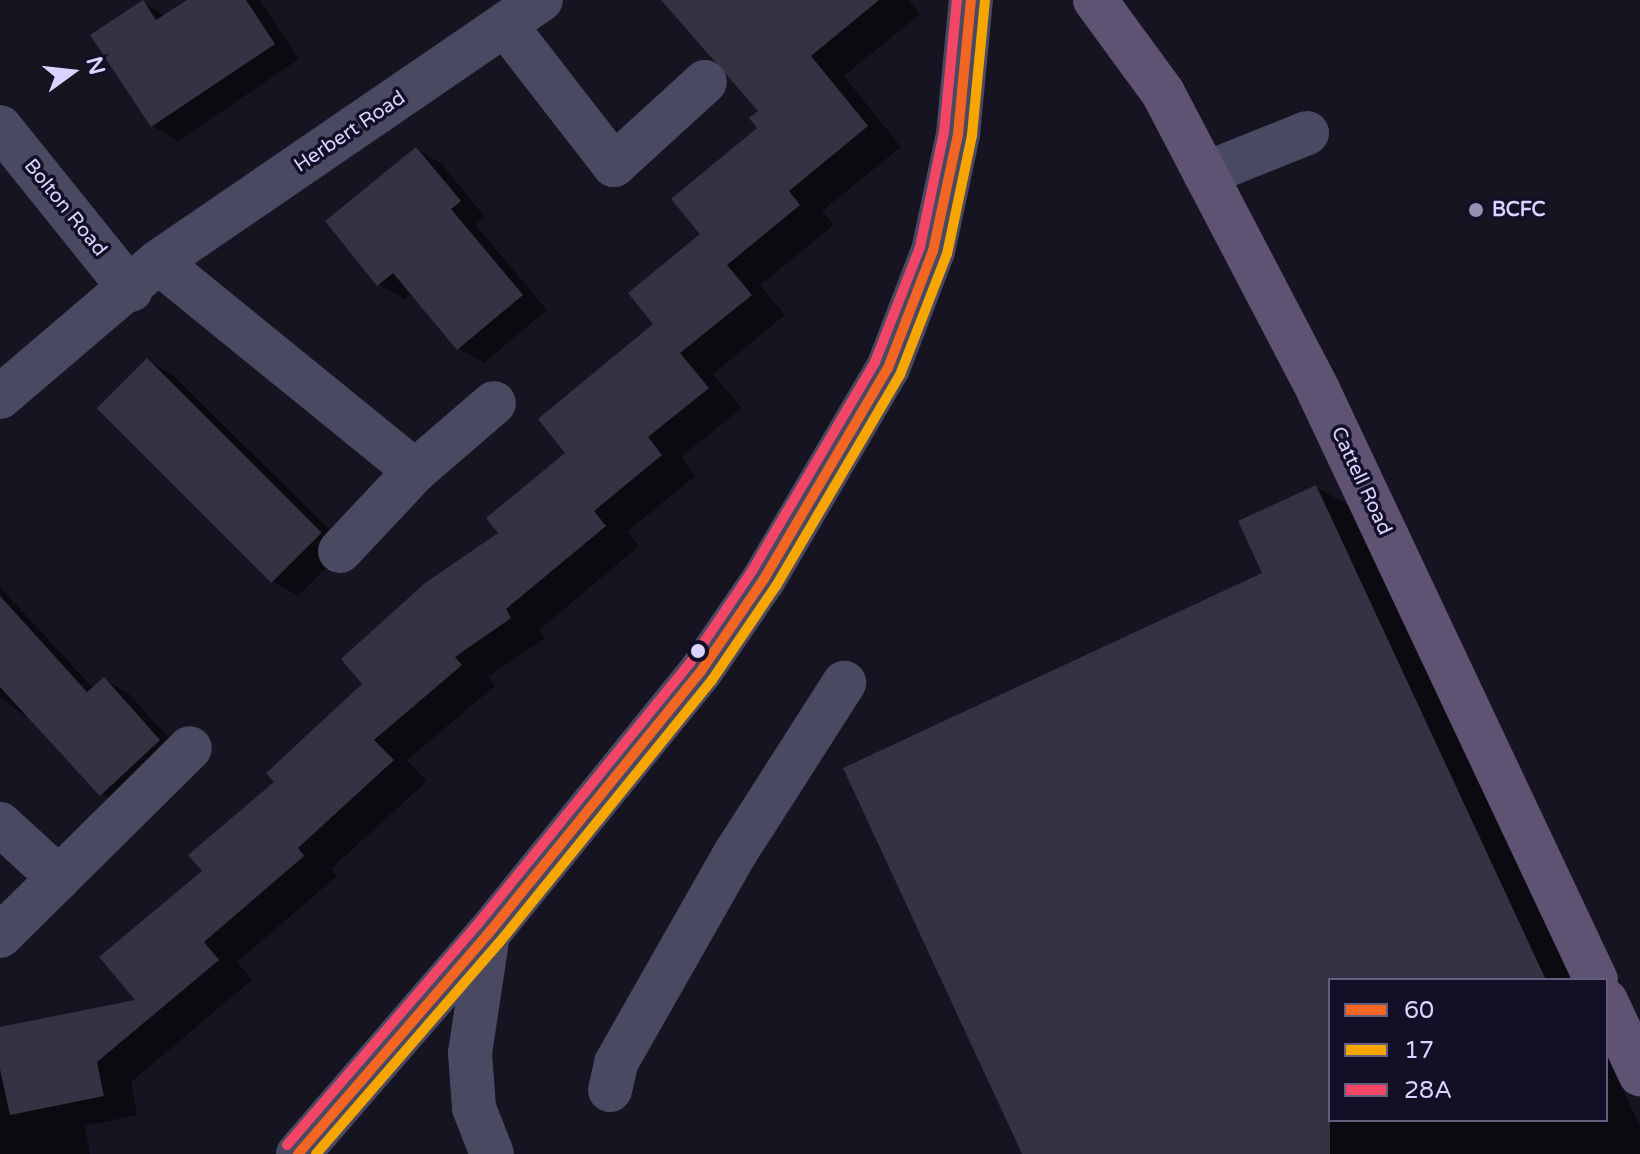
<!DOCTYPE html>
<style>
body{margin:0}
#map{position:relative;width:1640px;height:1154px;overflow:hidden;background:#161421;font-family:"Varela Round",sans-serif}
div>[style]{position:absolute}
.shadow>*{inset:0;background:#0007}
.building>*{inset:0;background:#343243;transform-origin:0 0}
.minor>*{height:44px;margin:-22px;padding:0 22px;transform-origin:22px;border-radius:22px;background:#4a4962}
.major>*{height:44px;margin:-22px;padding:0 22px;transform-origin:22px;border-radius:22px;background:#5e5373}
.bus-1>*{height:10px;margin:-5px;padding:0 5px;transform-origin:5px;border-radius:5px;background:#f26522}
.bus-2>*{height:10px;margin:-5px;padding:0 5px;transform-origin:5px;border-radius:5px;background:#f7a600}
.bus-3>*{height:10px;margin:-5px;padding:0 5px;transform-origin:5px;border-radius:5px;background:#f34667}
.dots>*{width:22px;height:22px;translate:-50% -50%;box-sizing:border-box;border:4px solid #130f26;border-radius:50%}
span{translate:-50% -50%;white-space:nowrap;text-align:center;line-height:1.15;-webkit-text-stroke:7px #130f26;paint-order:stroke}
.street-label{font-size:20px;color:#d9d4ff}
.poi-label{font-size:20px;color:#d9d4ff;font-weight:700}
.left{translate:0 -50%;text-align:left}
.legend{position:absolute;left:1328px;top:978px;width:280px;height:144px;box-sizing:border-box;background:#130f26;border:2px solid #625e7d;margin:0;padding:10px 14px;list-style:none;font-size:24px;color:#d9d4ff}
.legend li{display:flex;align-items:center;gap:16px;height:40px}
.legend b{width:40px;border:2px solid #625e7d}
.north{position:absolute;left:32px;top:32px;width:80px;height:80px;-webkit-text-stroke:6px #130f26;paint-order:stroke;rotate:75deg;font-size:22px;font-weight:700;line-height:32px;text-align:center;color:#d9d4ff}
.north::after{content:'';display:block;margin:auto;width:28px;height:36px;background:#d9d4ff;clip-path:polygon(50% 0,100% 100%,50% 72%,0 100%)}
</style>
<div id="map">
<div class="shadow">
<div style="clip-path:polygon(191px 0,260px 0,299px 59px,178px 141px,152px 126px,143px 3px,166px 16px)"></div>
<div style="clip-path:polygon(707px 0,909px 0,920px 14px,844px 76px,901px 147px,822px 211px,834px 225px,760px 285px,785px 315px,713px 374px,742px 408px,681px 457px,695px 476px,627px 532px,639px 546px,539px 630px,545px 638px,488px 677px,495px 686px,407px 760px,427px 781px,331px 869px,337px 876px,237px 962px,252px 980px,131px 1082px,137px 1115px,85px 1126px,90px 1154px,0 1154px,0 1029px,139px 1001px,205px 871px,277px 782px,568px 453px,656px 324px,760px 129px,761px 111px)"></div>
<div style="clip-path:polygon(416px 149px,442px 164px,485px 217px,475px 224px,547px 310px,484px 363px,458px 348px,412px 293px,404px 299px,379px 284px)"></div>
<div style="clip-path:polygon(147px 360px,173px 375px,347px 547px,298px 596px,272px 581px)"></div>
<div style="clip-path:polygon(1316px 487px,1353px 508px,1572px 980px,1330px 980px,1330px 1120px,1606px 1120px,1606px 1053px,1640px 1126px,1640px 1154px,1024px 1154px,1265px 574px)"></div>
<div style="clip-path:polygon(0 587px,94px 689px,104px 679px,129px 694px,184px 755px,127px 809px,101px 794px,35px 723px,0 698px)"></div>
</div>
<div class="building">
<div style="clip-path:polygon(143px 0,156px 20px,187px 0,246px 0,275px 44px,151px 127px,90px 35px)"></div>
<div style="clip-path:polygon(661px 0,879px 0,811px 56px,868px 126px,789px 191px,800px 205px,727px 265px,752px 295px,680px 353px,709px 388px,648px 437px,662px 455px,594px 511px,606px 526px,506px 609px,511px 618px,455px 657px,462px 665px,374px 740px,394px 760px,298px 848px,304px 856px,204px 942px,219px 960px,97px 1062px,104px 1096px,10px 1115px,0 1069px,0 1027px,135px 1000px,99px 957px,202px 871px,188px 855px,274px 782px,266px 773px,362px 684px,341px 659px,425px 583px,498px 533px,486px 518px,565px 453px,538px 419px,653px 324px,628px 293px,700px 234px,671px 199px,757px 128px,749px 118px,758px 111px)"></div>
<div style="clip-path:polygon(416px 147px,461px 201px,451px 209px,523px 295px,457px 350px,393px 273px,377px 286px,325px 221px)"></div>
<div style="left:147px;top:358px;width:247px;height:71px;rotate:45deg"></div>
<div style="clip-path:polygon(1316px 485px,1546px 980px,1330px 980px,1330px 1154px,1022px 1154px,843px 768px,1262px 573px,1238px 521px)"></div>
<div style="clip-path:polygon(0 596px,87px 692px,104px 677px,160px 740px,100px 796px,0 687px)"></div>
</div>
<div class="minor">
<div style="left:506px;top:26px;width:176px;rotate:52.2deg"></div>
<div style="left:614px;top:165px;width:123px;rotate:-42.4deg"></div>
<div style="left:0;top:127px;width:209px;rotate:51.2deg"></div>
<div style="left:1205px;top:174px;width:110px;rotate:-21.9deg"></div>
<div style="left:158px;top:262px;width:331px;rotate:39.1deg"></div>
<div style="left:415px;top:471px;width:104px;rotate:-40.7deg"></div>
<div style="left:0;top:397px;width:208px;rotate:-40.5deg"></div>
<div style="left:158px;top:262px;width:464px;rotate:-34.4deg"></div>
<div style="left:340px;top:551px;width:110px;rotate:-46.8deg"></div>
<div style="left:0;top:824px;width:80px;rotate:42.5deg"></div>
<div style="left:488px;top:934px;width:120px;rotate:98.6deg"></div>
<div style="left:470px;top:1053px;width:55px;rotate:85.8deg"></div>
<div style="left:474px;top:1108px;width:49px;rotate:68.6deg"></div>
<div style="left:0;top:936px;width:267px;rotate:-44.7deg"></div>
<div style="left:610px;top:1090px;width:28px;rotate:-77deg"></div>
<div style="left:616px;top:1063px;width:243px;rotate:-60.4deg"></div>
<div style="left:736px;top:852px;width:201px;rotate:-57.4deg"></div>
<div style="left:298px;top:1154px;width:291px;rotate:-49.2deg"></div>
<div style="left:488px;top:934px;width:338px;rotate:-51deg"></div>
<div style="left:701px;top:671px;width:112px;rotate:-55.6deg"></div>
<div style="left:764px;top:579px;width:245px;rotate:-59.6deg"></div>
<div style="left:888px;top:368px;width:125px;rotate:-69deg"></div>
<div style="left:933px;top:251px;width:120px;rotate:-77.9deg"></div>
<div style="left:958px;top:134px;width:135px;rotate:-84.5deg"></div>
</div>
<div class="major">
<div style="left:1095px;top:0;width:115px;rotate:53.8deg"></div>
<div style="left:1163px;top:93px;width:335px;rotate:62.4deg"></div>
<div style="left:1318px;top:390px;width:652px;rotate:64.77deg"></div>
<div style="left:1606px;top:1001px;width:81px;rotate:65deg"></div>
</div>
<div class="bus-1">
<div style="left:298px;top:1154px;width:291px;rotate:-49.2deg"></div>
<div style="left:488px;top:934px;width:338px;rotate:-51deg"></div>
<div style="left:701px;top:671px;width:112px;rotate:-55.6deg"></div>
<div style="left:764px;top:579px;width:245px;rotate:-59.6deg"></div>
<div style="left:888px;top:368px;width:125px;rotate:-69deg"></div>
<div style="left:933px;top:251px;width:120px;rotate:-77.9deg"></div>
<div style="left:958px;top:134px;width:135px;rotate:-84.5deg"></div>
</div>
<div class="bus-2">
<div style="left:316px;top:1154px;width:279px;rotate:-49.1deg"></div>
<div style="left:499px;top:943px;width:338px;rotate:-51deg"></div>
<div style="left:712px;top:680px;width:114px;rotate:-55.8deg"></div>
<div style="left:776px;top:586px;width:245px;rotate:-59.6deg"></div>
<div style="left:900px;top:375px;width:130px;rotate:-68.8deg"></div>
<div style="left:947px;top:254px;width:122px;rotate:-78.1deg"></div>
<div style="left:972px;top:135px;width:135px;rotate:-84.5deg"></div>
</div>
<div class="bus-3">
<div style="left:287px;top:1145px;width:291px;rotate:-49.2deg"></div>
<div style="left:477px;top:925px;width:338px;rotate:-50.9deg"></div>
<div style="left:690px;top:663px;width:111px;rotate:-56deg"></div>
<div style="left:752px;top:571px;width:243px;rotate:-59.5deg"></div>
<div style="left:875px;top:362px;width:123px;rotate:-68.6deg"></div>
<div style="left:920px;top:247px;width:117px;rotate:-78.2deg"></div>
<div style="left:944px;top:132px;width:133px;rotate:-84.4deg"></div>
</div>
<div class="dots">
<div style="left:1476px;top:210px;background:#9591b1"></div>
<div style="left:698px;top:651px;background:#d9d4ff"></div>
</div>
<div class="street-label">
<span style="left:350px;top:132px;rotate:-34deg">Herbert Road</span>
<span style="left:65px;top:208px;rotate:51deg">Bolton Road</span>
<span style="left:1361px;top:481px;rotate:65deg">Cattell Road</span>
</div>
<div class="poi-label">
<span class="left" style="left:1492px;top:210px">BCFC</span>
</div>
<ul class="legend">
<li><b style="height:10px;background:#f26522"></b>60</li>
<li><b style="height:10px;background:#f7a600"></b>17</li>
<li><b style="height:10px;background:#f34667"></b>28A</li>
</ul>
<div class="north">N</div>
</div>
